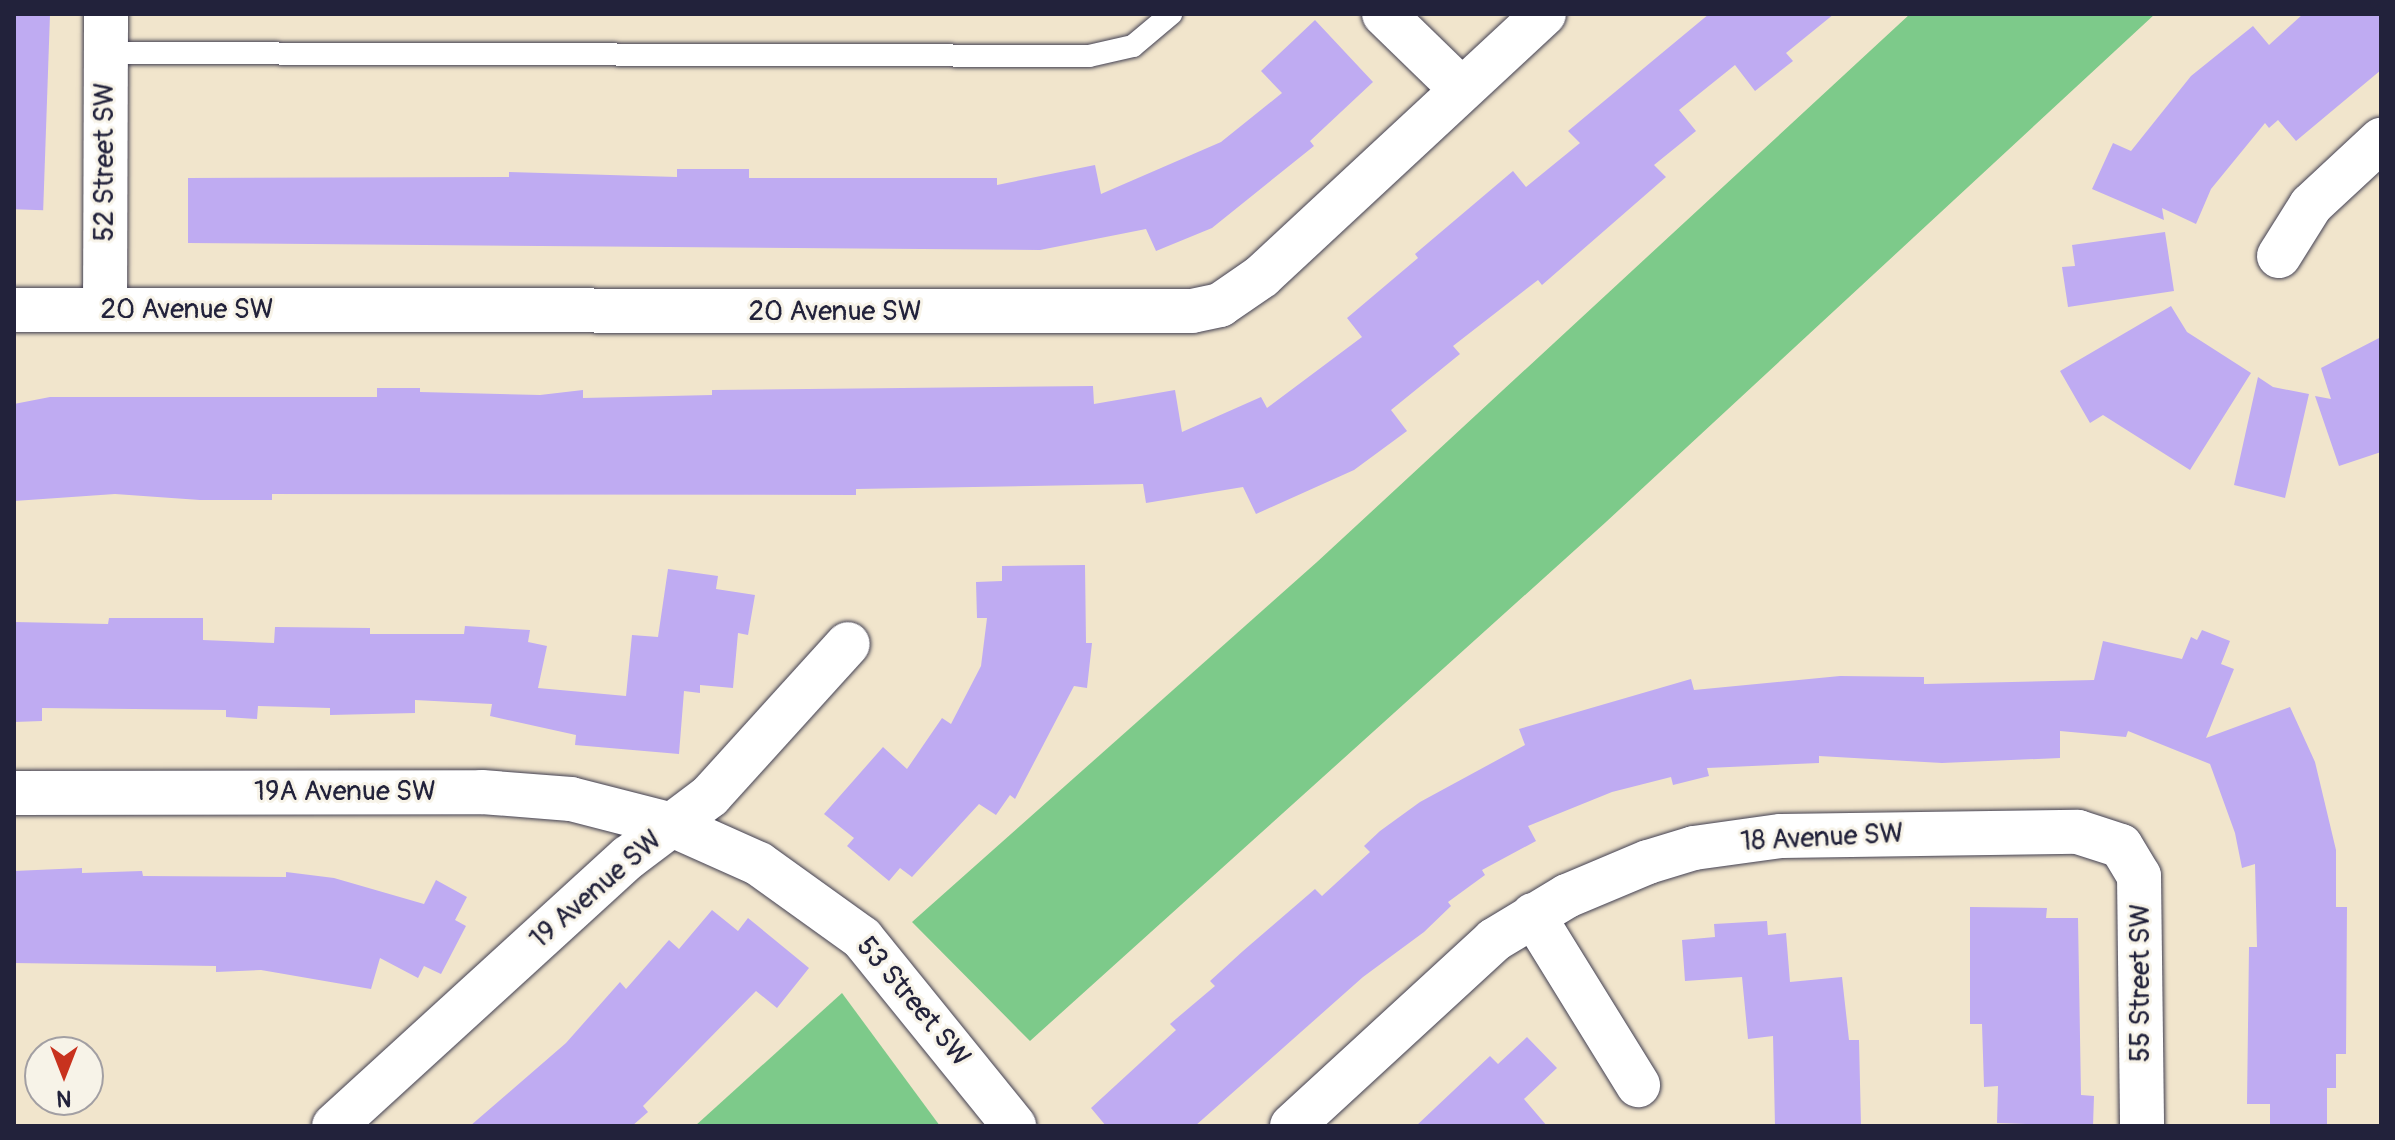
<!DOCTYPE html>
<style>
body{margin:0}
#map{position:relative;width:2395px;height:1140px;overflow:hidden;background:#f1e5cc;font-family:Pangolin,sans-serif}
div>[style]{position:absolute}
.green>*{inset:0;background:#7dca8a}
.building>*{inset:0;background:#bfabf2;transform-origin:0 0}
.roads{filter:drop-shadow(0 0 2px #413f51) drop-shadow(0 0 2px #413f51)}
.lane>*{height:22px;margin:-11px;padding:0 11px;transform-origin:11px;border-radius:11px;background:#fff}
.street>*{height:44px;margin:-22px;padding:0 22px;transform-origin:22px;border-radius:22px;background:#fff}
span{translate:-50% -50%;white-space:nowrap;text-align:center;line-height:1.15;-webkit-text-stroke:6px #f7f3e8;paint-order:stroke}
.street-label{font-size:28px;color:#22223b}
.frame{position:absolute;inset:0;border:16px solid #22223b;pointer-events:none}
.north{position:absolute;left:24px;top:1036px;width:80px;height:80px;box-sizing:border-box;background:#f7f3e8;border:2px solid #a29fa3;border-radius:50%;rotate:180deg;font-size:22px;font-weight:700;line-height:32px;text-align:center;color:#22223b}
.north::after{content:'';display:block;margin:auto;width:28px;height:36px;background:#c8321e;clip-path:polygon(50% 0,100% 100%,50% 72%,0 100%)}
</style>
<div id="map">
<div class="green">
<div style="clip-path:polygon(1910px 14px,2155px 14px,1606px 522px,1030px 1041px,912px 922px,1317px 562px)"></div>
<div style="clip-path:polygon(842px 993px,940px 1126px,695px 1126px)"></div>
</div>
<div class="building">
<div style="left:14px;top:14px;width:36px;height:195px;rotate:2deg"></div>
<div style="clip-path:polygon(1709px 14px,1834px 14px,1786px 53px,1793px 61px,1755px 91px,1735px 65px,1679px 110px,1696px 131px,1654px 165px,1666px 177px,1542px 285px,1538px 280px,1453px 346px,1460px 354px,1391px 410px,1407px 431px,1354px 470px,1256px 514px,1243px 487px,1146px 503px,1143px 484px,856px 489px,856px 495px,272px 494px,272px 500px,200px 500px,115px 494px,14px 501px,14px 404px,50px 397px,377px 397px,377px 388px,420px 388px,420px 392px,540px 395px,583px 390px,583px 398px,712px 395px,712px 390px,1093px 386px,1094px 404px,1175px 390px,1182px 432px,1261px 397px,1267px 408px,1362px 337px,1347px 318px,1418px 258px,1415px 254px,1513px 171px,1526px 187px,1580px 143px,1568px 131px)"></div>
<div style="clip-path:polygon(2303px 14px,2381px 14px,2381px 70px,2296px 141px,2278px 120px,2269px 128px,2265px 123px,2211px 189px,2196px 224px,2162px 208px,2164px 220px,2092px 189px,2113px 143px,2131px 151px,2191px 76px,2253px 26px,2269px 45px)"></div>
<div style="clip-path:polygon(1315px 20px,1373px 82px,1310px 141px,1314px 146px,1212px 228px,1156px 251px,1146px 229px,1040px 250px,188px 243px,188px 178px,509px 177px,509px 172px,677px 177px,677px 169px,749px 169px,749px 178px,997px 178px,997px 185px,1095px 165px,1101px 194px,1221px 142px,1282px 93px,1261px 71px)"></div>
<div style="clip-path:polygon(2165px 232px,2174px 291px,2068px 307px,2062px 267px,2075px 266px,2072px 245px)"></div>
<div style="clip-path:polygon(2171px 306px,2187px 332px,2251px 373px,2190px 470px,2103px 415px,2090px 423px,2060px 371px)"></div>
<div style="clip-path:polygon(2381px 337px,2381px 452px,2339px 466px,2315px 396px,2331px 399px,2321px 368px)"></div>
<div style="clip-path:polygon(2258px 377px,2273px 387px,2309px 394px,2285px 498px,2234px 485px)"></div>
<div style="clip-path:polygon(1085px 565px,1086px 643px,1092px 643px,1087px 688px,1074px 686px,1015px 799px,1010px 795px,996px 815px,979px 804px,912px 877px,900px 868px,889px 881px,847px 846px,854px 838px,824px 814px,883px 747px,907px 769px,942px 718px,951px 724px,981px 666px,987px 618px,977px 618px,976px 582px,1002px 581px,1002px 566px)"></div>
<div style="clip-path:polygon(668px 569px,718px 576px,716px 589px,755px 595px,748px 635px,738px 633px,733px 688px,700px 685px,700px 693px,684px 691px,679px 754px,575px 745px,576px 735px,490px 716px,492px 704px,415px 700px,415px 713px,330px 715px,330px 708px,258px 706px,257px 719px,226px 717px,226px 710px,42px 708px,42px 721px,14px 722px,14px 622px,108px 624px,109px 618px,203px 618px,203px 640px,274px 643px,275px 627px,370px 628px,370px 634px,464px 634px,465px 626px,530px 630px,528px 642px,547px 646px,538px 688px,626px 696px,632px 635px,658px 637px)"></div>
<div style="clip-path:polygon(2202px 630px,2230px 641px,2221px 664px,2234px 669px,2206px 738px,2290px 707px,2315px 762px,2336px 850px,2336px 907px,2347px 907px,2346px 1054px,2336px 1054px,2336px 1088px,2327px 1088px,2327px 1126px,2270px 1126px,2270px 1104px,2247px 1104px,2249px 947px,2257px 947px,2255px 864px,2242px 868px,2235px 833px,2210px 764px,2128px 731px,2126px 737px,2060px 731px,2060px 758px,1942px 763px,1819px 756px,1819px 763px,1707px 768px,1709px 776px,1673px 785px,1671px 777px,1612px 792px,1528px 826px,1536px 841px,1482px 870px,1485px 875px,1448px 902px,1451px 906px,1424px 932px,1363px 977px,1195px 1126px,1106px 1126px,1091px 1108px,1176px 1030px,1170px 1024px,1215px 986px,1210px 981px,1243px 951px,1315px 889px,1322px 896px,1370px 852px,1364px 846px,1380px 831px,1420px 802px,1525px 745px,1519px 729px,1691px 679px,1694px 690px,1840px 676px,1924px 677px,1924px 684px,2094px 680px,2103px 641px,2182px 659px,2191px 637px,2197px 640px)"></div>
<div style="clip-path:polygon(82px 868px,82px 873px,142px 871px,143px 876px,286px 877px,286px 872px,334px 878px,424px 904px,436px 880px,467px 897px,455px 920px,466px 926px,441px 974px,424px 966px,418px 978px,380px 958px,371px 989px,261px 970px,216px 972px,216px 966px,14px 963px,14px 871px)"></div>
<div style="clip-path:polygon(1970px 907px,2047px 908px,2046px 918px,2078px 918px,2081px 1095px,2094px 1096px,2093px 1126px,1997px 1123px,1998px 1086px,1984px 1087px,1982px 1024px,1970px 1024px)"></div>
<div style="clip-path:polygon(712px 910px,738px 931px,748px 918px,809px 968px,777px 1008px,756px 991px,643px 1106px,648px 1112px,632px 1126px,470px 1126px,566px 1043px,620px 982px,626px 989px,669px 940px,679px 949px)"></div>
<div style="clip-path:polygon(1767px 921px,1768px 935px,1786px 933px,1790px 982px,1842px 977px,1849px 1040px,1859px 1040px,1861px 1126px,1775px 1126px,1773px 1036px,1748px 1039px,1742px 977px,1685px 981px,1682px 940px,1715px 937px,1714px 924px)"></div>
<div style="clip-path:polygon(1527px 1037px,1557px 1068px,1524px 1099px,1547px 1126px,1416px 1126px,1490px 1056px,1498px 1064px)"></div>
</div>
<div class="roads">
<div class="lane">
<div style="left:106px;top:53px;width:983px;rotate:0.17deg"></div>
<div style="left:1089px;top:56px;width:45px;rotate:-12.8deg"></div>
<div style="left:1133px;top:46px;width:50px;rotate:-40.1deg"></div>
</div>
<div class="street">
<div style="left:1384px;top:14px;width:107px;rotate:44.2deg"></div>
<div style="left:2279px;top:256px;width:60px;rotate:-57.9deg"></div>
<div style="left:2311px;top:205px;width:96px;rotate:-42.9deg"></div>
<div style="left:14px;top:310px;width:1178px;rotate:0.05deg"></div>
<div style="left:1192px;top:311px;width:29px;rotate:-12deg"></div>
<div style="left:1220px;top:305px;width:51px;rotate:-34.6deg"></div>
<div style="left:1262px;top:276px;width:385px;rotate:-42.9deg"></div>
<div style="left:105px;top:310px;width:296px;rotate:-89.8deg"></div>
<div style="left:14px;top:793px;width:468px;rotate:-0.1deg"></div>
<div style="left:482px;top:792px;width:89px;rotate:4.5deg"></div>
<div style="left:571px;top:799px;width:104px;rotate:14.4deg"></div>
<div style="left:672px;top:825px;width:95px;rotate:24.1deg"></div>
<div style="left:759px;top:864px;width:127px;rotate:35.7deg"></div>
<div style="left:862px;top:938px;width:242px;rotate:51deg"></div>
<div style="left:1533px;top:915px;width:200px;rotate:58.3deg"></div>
<div style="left:334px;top:1126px;width:399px;rotate:-42.4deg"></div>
<div style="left:629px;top:857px;width:101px;rotate:-37deg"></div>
<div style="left:710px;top:796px;width:205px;rotate:-47.8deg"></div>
<div style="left:1292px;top:1126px;width:275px;rotate:-42.6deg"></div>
<div style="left:1494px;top:940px;width:85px;rotate:-31.1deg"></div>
<div style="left:1567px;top:896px;width:88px;rotate:-22.8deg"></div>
<div style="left:1648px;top:862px;width:48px;rotate:-16.9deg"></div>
<div style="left:1694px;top:848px;width:88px;rotate:-7.9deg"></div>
<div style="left:1781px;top:836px;width:297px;rotate:-0.8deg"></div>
<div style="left:2078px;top:832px;width:45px;rotate:18deg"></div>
<div style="left:2121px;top:846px;width:35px;rotate:59deg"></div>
<div style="left:2139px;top:876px;width:250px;rotate:89.3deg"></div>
</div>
</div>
<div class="street-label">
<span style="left:105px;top:162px;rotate:-90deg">52 Street SW</span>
<span style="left:187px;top:310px">20 Avenue SW</span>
<span style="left:835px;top:312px">20 Avenue SW</span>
<span style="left:345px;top:792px">19A Avenue SW</span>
<span style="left:1822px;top:838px;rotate:-3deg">18 Avenue SW</span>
<span style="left:596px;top:890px;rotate:-41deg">19 Avenue SW</span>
<span style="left:2141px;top:983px;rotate:-90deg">55 Street SW</span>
<span style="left:913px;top:1002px;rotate:50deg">53 Street SW</span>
</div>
<div class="frame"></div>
<div class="north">N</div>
</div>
